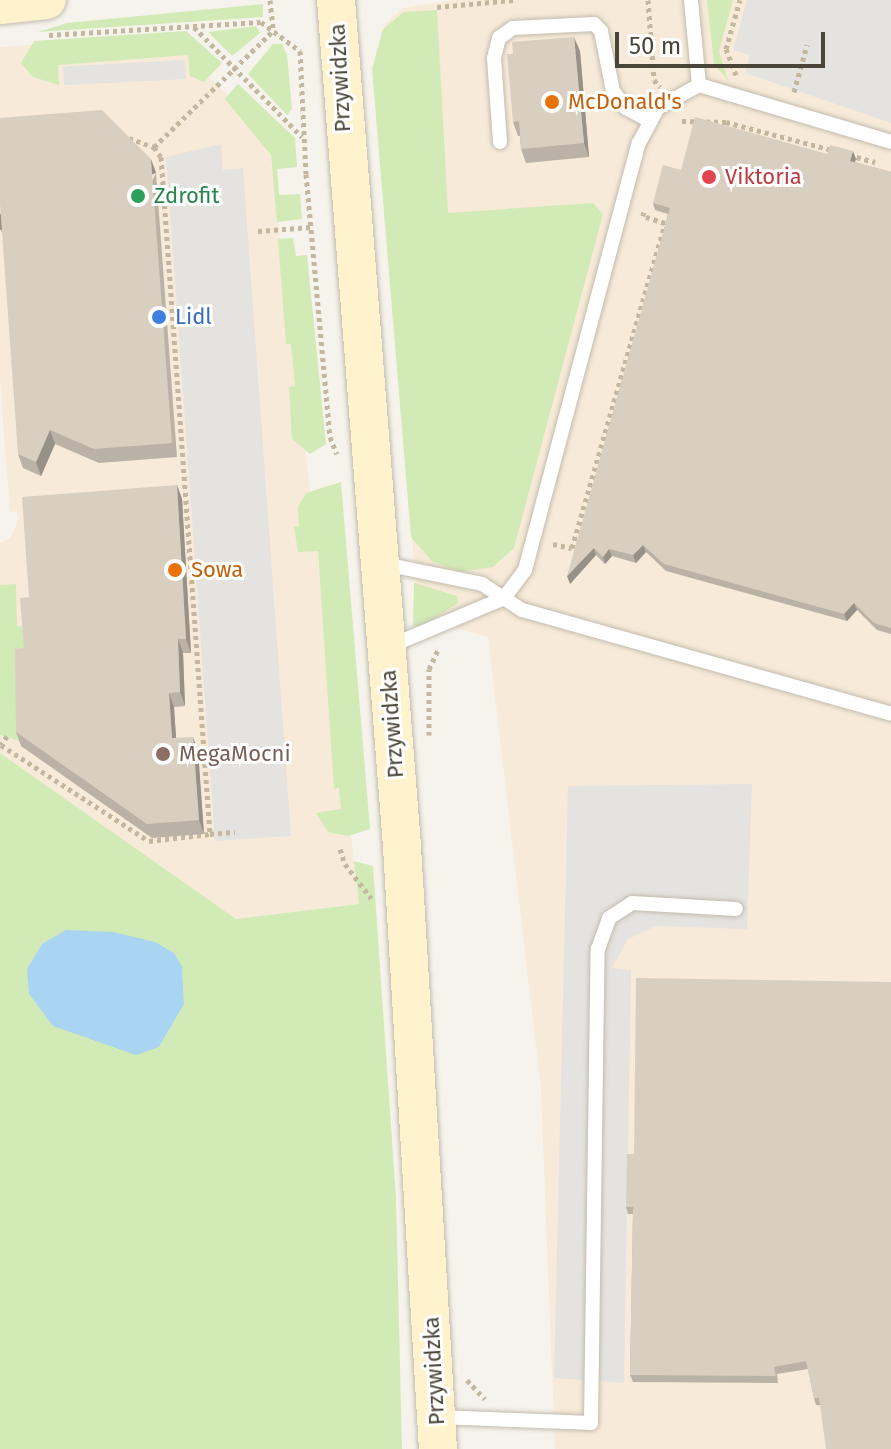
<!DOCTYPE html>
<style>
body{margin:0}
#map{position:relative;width:891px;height:1449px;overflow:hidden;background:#f6f3ec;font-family:"Fira Sans",sans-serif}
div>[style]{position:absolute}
.commercial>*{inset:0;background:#f7ead8}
.green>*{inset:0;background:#d2eab5}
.parking>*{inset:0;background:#e5e3e0;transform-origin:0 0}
.water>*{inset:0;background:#a9d4f2}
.path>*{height:5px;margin-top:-2.5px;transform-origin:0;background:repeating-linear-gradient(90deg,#c4b79f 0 4px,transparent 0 8px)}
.roads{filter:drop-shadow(0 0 2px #c2bbae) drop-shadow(0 0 2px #c2bbae)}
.lane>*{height:14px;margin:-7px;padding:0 7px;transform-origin:7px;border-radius:7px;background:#fff}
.secondary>*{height:38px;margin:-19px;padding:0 19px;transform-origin:19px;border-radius:19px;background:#fff3cd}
.wall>*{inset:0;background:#bab2a6}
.shaded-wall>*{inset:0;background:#979187;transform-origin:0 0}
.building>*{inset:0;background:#d8cfc1}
.dots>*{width:22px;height:22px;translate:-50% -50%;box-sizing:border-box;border:4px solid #fff;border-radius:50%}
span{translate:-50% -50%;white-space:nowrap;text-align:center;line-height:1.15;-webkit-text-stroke:6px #fff;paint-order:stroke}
.street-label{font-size:22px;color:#4b4439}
.food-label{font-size:22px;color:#c56008}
.left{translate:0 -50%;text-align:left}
.health-label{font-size:22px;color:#be3a42}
.leisure-label{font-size:22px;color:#27864d}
.shop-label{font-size:22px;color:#366cbe}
.education-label{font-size:22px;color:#785e54}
.scale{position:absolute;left:615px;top:32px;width:210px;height:36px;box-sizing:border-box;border:4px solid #4b4439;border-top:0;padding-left:10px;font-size:24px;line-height:28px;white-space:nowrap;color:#4b4439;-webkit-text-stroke:6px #fff;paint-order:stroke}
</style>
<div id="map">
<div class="commercial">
<div style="clip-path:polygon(454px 0,891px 0,891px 1449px,555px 1449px,541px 1089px,488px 637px,418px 616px,386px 187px,384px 25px,403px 8px)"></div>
<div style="clip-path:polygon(169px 36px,268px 136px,359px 904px,236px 919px,0 753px,0 543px,10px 538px,19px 519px,17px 511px,10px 512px,0 380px,0 47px)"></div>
</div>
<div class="green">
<div style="clip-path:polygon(707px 0,733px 0,719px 51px,728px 80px,714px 64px)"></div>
<div style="clip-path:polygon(263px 4px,263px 17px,38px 32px,67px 23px)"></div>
<div style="clip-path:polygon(437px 10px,448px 213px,593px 203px,603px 214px,514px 548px,493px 567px,460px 572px,432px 561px,411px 537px,372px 69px,383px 29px,404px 12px)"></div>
<div style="clip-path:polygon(256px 26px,260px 33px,232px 56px,208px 32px)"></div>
<div style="clip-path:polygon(186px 31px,222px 63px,204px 82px,190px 76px,188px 55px,58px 65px,59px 85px,33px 77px,21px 63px,34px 41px)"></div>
<div style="clip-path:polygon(273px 44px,282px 44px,287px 55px,292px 109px,287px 115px,248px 74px)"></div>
<div style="clip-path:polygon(238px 84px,295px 138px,297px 167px,277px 169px,279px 195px,300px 194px,302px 219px,277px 222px,271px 155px,225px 99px)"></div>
<div style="clip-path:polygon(293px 238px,296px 256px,307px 255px,326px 444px,310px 454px,292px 439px,289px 387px,295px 386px,291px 344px,286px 344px,278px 239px)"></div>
<div style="clip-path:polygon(341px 482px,370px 829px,348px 836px,328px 832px,316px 813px,341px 809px,339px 788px,334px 789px,318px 551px,298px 552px,294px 527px,299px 526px,298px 507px,306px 493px)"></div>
<div style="clip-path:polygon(414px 583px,457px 596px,458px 603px,419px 628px,413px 625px)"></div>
<div style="clip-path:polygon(16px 584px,17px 626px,25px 627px,27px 660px,17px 714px,19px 741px,0 735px,0 585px)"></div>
<div style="clip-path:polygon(evenodd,0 753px,236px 919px,359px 904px,354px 861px,373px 866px,396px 1198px,402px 1449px,0 1449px,0 753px,182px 966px,184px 1004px,159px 1047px,182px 966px)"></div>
</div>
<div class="parking">
<div style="clip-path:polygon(747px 0,891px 0,891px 123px,745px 73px,750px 55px,733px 50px)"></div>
<div style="left:185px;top:60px;width:19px;height:122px;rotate:87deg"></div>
<div style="clip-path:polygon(221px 144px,223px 170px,243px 168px,291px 836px,215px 841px,166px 157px)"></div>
<div style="clip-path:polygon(752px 784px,747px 929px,656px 926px,628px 939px,612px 968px,631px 970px,624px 1383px,554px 1378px,568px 786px)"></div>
</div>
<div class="water">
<div style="clip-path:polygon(66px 930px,113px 932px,155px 942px,174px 953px,182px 966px,184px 1004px,159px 1047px,136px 1055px,53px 1026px,29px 994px,27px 969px,42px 944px)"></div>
</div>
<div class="path">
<div style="left:270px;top:0;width:30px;rotate:84deg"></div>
<div style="left:648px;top:0;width:80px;rotate:85.7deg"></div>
<div style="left:654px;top:80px;width:9px;rotate:49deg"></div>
<div style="left:437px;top:7px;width:77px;rotate:-5.2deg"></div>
<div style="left:194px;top:27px;width:154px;rotate:45.5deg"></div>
<div style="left:49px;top:35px;width:212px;rotate:-3.5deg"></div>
<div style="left:261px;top:22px;width:49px;rotate:36.6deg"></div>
<div style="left:300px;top:51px;width:123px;rotate:87.2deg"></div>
<div style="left:306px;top:174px;width:264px;rotate:84.8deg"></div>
<div style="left:330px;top:437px;width:18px;rotate:68deg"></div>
<div style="left:736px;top:75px;width:28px;rotate:-111deg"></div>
<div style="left:726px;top:49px;width:51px;rotate:-74.1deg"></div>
<div style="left:794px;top:92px;width:49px;rotate:-74.5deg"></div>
<div style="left:682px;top:121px;width:44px;rotate:1.3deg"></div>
<div style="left:726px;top:122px;width:110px;rotate:14.8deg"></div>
<div style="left:129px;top:138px;width:27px;rotate:20deg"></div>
<div style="left:154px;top:147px;width:12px;rotate:55deg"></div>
<div style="left:161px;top:157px;width:679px;rotate:85.86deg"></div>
<div style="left:210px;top:834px;width:25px;rotate:-5deg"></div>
<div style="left:154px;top:147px;width:166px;rotate:-44.3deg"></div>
<div style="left:849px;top:155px;width:27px;rotate:15deg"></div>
<div style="left:0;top:220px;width:12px;rotate:70deg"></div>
<div style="left:258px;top:231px;width:53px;rotate:-4.3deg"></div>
<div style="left:553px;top:544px;width:19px;rotate:12deg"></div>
<div style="left:572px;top:548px;width:338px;rotate:-74deg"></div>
<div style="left:665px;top:223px;width:23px;rotate:-162deg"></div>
<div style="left:643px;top:216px;width:5px;rotate:-79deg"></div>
<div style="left:429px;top:735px;width:66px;rotate:-90deg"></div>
<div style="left:429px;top:669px;width:23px;rotate:-65deg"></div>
<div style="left:7px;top:736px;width:11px;rotate:124deg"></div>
<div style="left:1px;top:745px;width:176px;rotate:33deg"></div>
<div style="left:149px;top:841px;width:61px;rotate:-6.5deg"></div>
<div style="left:340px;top:849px;width:16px;rotate:72deg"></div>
<div style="left:345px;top:864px;width:43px;rotate:52.6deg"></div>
<div style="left:467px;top:1380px;width:26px;rotate:47deg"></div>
</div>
<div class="roads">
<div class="lane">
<div style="left:699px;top:85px;width:200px;rotate:16.5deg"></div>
<div style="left:500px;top:142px;width:84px;rotate:-94.1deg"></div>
<div style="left:494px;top:58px;width:21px;rotate:-76deg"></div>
<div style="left:499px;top:38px;width:17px;rotate:-36deg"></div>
<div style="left:513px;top:28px;width:81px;rotate:-2.8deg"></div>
<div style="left:594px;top:24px;width:10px;rotate:45deg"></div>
<div style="left:601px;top:31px;width:61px;rotate:78.7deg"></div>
<div style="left:613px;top:91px;width:21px;rotate:53deg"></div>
<div style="left:626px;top:108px;width:24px;rotate:28deg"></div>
<div style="left:384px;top:564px;width:100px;rotate:11.5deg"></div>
<div style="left:482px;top:584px;width:48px;rotate:33deg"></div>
<div style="left:522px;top:610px;width:383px;rotate:15.7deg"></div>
<div style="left:390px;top:646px;width:124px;rotate:-22.8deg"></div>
<div style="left:504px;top:598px;width:35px;rotate:-53deg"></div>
<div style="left:525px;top:570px;width:442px;rotate:-75.1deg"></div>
<div style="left:639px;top:143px;width:40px;rotate:-62deg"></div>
<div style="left:658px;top:108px;width:47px;rotate:-29.3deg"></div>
<div style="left:699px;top:85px;width:85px;rotate:-95.4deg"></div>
<div style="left:438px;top:1417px;width:153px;rotate:2.2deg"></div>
<div style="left:591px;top:1423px;width:474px;rotate:-89.2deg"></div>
<div style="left:598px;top:949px;width:33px;rotate:-70deg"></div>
<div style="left:609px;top:918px;width:27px;rotate:-33deg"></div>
<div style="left:632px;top:903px;width:104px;rotate:3.3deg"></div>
</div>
<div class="secondary">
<div style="left:336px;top:0;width:850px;rotate:85.54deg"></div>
<div style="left:402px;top:847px;width:603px;rotate:86.58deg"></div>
<div style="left:0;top:5px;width:47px;rotate:-6.1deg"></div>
</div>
</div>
<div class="wall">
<div style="clip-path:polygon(580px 51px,589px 157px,526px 163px,521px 149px,520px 136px,518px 136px,513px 122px,513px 54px)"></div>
<div style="clip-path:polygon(827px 154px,856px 159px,854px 162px,891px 172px,891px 634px,877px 630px,857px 610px,847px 621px,666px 571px,646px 552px,636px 563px,612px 556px,605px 564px,596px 555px,570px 584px,668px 214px,655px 210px,653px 203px,681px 170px)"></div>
<div style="clip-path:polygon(156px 173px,177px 457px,99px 463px,55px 444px,41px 476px,23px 468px,18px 454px)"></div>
<div style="clip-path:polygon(177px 485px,182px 499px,191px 653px,183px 653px,185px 706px,174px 707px,176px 738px,198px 751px,204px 834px,152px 838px,21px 746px,16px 732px,29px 597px)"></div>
<div style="clip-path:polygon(891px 982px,820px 1405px,816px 1405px,814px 1398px,808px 1369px,777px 1374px,778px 1383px,633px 1382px,630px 1375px,633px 1214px,628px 1214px,626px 1207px,634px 1154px)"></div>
</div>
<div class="shaded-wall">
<div style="clip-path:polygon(574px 37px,580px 51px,589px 157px,584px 143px)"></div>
<div style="clip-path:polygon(853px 151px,856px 159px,853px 168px,850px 161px)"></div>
<div style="left:151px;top:159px;width:15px;height:285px;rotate:70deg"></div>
<div style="clip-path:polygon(50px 430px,55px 444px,41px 476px,36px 462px)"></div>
<div style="clip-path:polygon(177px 485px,182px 499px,191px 653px,186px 639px)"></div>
<div style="clip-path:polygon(643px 545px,646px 552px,636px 563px,633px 555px)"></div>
<div style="clip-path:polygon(594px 548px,596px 555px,570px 584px,567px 576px)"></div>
<div style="clip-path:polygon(609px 549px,612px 556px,605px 564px,603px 557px)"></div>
<div style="clip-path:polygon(854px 603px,857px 610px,847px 621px,844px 614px)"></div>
<div style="clip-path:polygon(178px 639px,183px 653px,185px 706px,180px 692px)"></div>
<div style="clip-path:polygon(169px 693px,174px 707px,177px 752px,172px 738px)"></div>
<div style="clip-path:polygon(193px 737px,198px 751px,204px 834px,199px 820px)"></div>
</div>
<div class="building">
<div style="clip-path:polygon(574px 37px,584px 143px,521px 149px,519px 121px,513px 122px,507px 54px,513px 54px,512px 42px)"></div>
<div style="clip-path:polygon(102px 110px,151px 159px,172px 443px,94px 449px,50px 430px,36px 462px,18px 454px,0 204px,0 118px)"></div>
<div style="clip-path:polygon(695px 117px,827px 154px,830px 145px,853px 151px,850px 161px,891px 172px,891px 628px,874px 623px,854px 603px,844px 614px,664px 564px,643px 545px,633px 555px,609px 549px,603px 557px,594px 548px,567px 576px,670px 208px,653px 203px,663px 165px,681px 170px)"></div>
<div style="clip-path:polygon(177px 485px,186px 639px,178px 639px,180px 692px,169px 693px,172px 738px,193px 737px,199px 820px,147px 824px,16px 732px,15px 649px,24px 648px,20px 598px,29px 597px,22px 497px)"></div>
<div style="clip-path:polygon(636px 978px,891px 982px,891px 1449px,826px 1449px,819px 1398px,814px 1398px,806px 1361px,774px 1367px,776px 1376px,630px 1375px,633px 1207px,626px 1207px,627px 1154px,634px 1154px)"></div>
</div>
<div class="dots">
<div style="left:552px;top:102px;background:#e8710a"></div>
<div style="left:709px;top:177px;background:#e0444e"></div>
<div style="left:138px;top:196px;background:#2e9e5b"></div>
<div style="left:159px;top:317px;background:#3f7fe0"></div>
<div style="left:175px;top:570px;background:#e8710a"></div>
<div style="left:163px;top:754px;background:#8d6e63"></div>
</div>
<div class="street-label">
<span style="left:340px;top:78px;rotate:-93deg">Przywidzka</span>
<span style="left:392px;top:724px;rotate:-94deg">Przywidzka</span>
<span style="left:434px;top:1371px;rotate:-93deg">Przywidzka</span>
</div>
<div class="food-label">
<span class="left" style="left:568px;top:102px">McDonald's</span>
<span class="left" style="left:191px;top:570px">Sowa</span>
</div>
<div class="health-label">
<span class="left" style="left:725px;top:177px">Viktoria</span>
</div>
<div class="leisure-label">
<span class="left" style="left:154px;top:196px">Zdrofit</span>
</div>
<div class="shop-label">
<span class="left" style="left:175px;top:317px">Lidl</span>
</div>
<div class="education-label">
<span class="left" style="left:179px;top:754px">MegaMocni</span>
</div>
<div class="scale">50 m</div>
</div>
